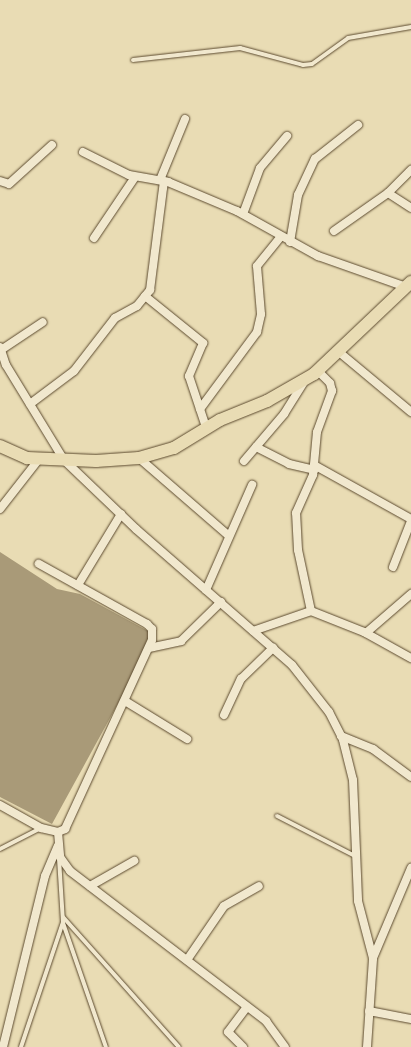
<!DOCTYPE html>
<style>
body{margin:0}
#map{position:relative;width:411px;height:1047px;overflow:hidden;background:#e9dcb4;font-family:"IM FELL Great Primer",serif}
div>[style]{position:absolute}
.water>*{inset:0;background:#a99a78}
.roads{filter:drop-shadow(0 0 1px #5c4a2f) drop-shadow(0 0 1px #5c4a2f)}
.lane>*{height:4px;margin:-2px;padding:0 2px;transform-origin:2px;border-radius:2px;background:#f1e8ce}
.street>*{height:8px;margin:-4px;padding:0 4px;transform-origin:4px;border-radius:4px;background:#f1e8ce}
.primary>*{height:12px;margin:-6px;padding:0 6px;transform-origin:6px;border-radius:6px;background:#e9dcb4}
span{translate:-50% -50%;white-space:nowrap;text-align:center;line-height:1.15;-webkit-text-stroke:3px #f1e8ce;paint-order:stroke}
</style>
<div id="map">
<div class="water">
<div style="clip-path:polygon(0 552px,57px 589px,80px 594px,150px 632px,144px 656px,52px 824px,0 797px)"></div>
</div>
<div class="roads">
<div class="lane">
<div style="left:133px;top:60px;width:108px;rotate:-6.4deg"></div>
<div style="left:240px;top:48px;width:65px;rotate:15.1deg"></div>
<div style="left:303px;top:65px;width:9px;rotate:-6deg"></div>
<div style="left:312px;top:64px;width:44px;rotate:-35.8deg"></div>
<div style="left:348px;top:38px;width:64px;rotate:-9.9deg"></div>
<div style="left:277px;top:816px;width:90px;rotate:27.1deg"></div>
<div style="left:0;top:849px;width:46px;rotate:-27.1deg"></div>
<div style="left:63px;top:917px;width:174px;rotate:48.3deg"></div>
<div style="left:63px;top:923px;width:131px;rotate:70.9deg"></div>
<div style="left:21px;top:1047px;width:132px;rotate:-71.4deg"></div>
<div style="left:63px;top:922px;width:63px;rotate:-93.6deg"></div>
</div>
<div class="street">
<div style="left:83px;top:152px;width:51px;rotate:26.6deg"></div>
<div style="left:129px;top:175px;width:40px;rotate:10deg"></div>
<div style="left:168px;top:182px;width:75px;rotate:22.8deg"></div>
<div style="left:237px;top:211px;width:93px;rotate:29.1deg"></div>
<div style="left:318px;top:256px;width:93px;rotate:19.4deg"></div>
<div style="left:160px;top:180px;width:66px;rotate:-67.7deg"></div>
<div style="left:0;top:181px;width:9px;rotate:18deg"></div>
<div style="left:9px;top:184px;width:58px;rotate:-42.2deg"></div>
<div style="left:388px;top:193px;width:27px;rotate:33deg"></div>
<div style="left:243px;top:214px;width:49px;rotate:-69.7deg"></div>
<div style="left:260px;top:168px;width:42px;rotate:-49.8deg"></div>
<div style="left:334px;top:231px;width:66px;rotate:-35.1deg"></div>
<div style="left:388px;top:193px;width:33px;rotate:-45deg"></div>
<div style="left:94px;top:238px;width:73px;rotate:-56.1deg"></div>
<div style="left:290px;top:242px;width:48px;rotate:-80.3deg"></div>
<div style="left:298px;top:195px;width:40px;rotate:-65deg"></div>
<div style="left:315px;top:159px;width:55px;rotate:-38.3deg"></div>
<div style="left:145px;top:296px;width:75px;rotate:39deg"></div>
<div style="left:203px;top:343px;width:36px;rotate:113deg"></div>
<div style="left:189px;top:376px;width:54px;rotate:71.6deg"></div>
<div style="left:0;top:347px;width:19px;rotate:72deg"></div>
<div style="left:6px;top:365px;width:111px;rotate:58.6deg"></div>
<div style="left:64px;top:460px;width:100px;rotate:43.8deg"></div>
<div style="left:136px;top:529px;width:207px;rotate:41.1deg"></div>
<div style="left:292px;top:665px;width:60px;rotate:51.8deg"></div>
<div style="left:329px;top:712px;width:31px;rotate:63deg"></div>
<div style="left:343px;top:740px;width:41px;rotate:76deg"></div>
<div style="left:353px;top:780px;width:121px;rotate:87.6deg"></div>
<div style="left:358px;top:901px;width:59px;rotate:75.3deg"></div>
<div style="left:1px;top:350px;width:50px;rotate:-33.7deg"></div>
<div style="left:339px;top:352px;width:94px;rotate:39.8deg"></div>
<div style="left:30px;top:404px;width:55px;rotate:-36.9deg"></div>
<div style="left:74px;top:371px;width:67px;rotate:-52.3deg"></div>
<div style="left:115px;top:318px;width:25px;rotate:-29deg"></div>
<div style="left:137px;top:306px;width:21px;rotate:-51deg"></div>
<div style="left:150px;top:290px;width:110px;rotate:-82.7deg"></div>
<div style="left:200px;top:409px;width:96px;rotate:-53.5deg"></div>
<div style="left:257px;top:332px;width:18px;rotate:-77deg"></div>
<div style="left:261px;top:314px;width:48px;rotate:-94.8deg"></div>
<div style="left:257px;top:266px;width:38px;rotate:-51deg"></div>
<div style="left:256px;top:447px;width:37px;rotate:27deg"></div>
<div style="left:289px;top:464px;width:26px;rotate:13deg"></div>
<div style="left:139px;top:458px;width:118px;rotate:40.9deg"></div>
<div style="left:244px;top:461px;width:62px;rotate:-49.6deg"></div>
<div style="left:284px;top:414px;width:39px;rotate:-58deg"></div>
<div style="left:314px;top:465px;width:111px;rotate:29.1deg"></div>
<div style="left:0;top:509px;width:63px;rotate:-52deg"></div>
<div style="left:393px;top:567px;width:49px;rotate:-68.6deg"></div>
<div style="left:78px;top:585px;width:83px;rotate:-58.8deg"></div>
<div style="left:206px;top:590px;width:115px;rotate:-66.3deg"></div>
<div style="left:311px;top:611px;width:62px;rotate:-102deg"></div>
<div style="left:298px;top:550px;width:37px;rotate:-93deg"></div>
<div style="left:296px;top:513px;width:42px;rotate:-65.9deg"></div>
<div style="left:313px;top:475px;width:43px;rotate:-84.7deg"></div>
<div style="left:317px;top:432px;width:44px;rotate:-69.9deg"></div>
<div style="left:332px;top:391px;width:8px;rotate:-104deg"></div>
<div style="left:330px;top:383px;width:17px;rotate:-135deg"></div>
<div style="left:253px;top:631px;width:61px;rotate:-19deg"></div>
<div style="left:311px;top:611px;width:57px;rotate:21.6deg"></div>
<div style="left:364px;top:632px;width:54px;rotate:29deg"></div>
<div style="left:366px;top:633px;width:60px;rotate:-40.9deg"></div>
<div style="left:149px;top:648px;width:33px;rotate:-12deg"></div>
<div style="left:181px;top:641px;width:56px;rotate:-44.3deg"></div>
<div style="left:125px;top:701px;width:73px;rotate:31.5deg"></div>
<div style="left:224px;top:715px;width:40px;rotate:-65deg"></div>
<div style="left:241px;top:679px;width:45px;rotate:-44.1deg"></div>
<div style="left:341px;top:736px;width:35px;rotate:22deg"></div>
<div style="left:373px;top:749px;width:47px;rotate:36.4deg"></div>
<div style="left:0;top:805px;width:47px;rotate:29.3deg"></div>
<div style="left:41px;top:828px;width:17px;rotate:13deg"></div>
<div style="left:58px;top:832px;width:8px;rotate:-23deg"></div>
<div style="left:65px;top:829px;width:208px;rotate:-65.3deg"></div>
<div style="left:152px;top:640px;width:11px;rotate:-90deg"></div>
<div style="left:152px;top:629px;width:7px;rotate:-135deg"></div>
<div style="left:147px;top:624px;width:124px;rotate:-150.9deg"></div>
<div style="left:58px;top:832px;width:25px;rotate:85deg"></div>
<div style="left:60px;top:857px;width:17px;rotate:54deg"></div>
<div style="left:70px;top:871px;width:247px;rotate:37.4deg"></div>
<div style="left:266px;top:1021px;width:32px;rotate:54deg"></div>
<div style="left:90px;top:886px;width:51px;rotate:-29.6deg"></div>
<div style="left:187px;top:960px;width:65px;rotate:-55.6deg"></div>
<div style="left:224px;top:906px;width:40px;rotate:-29.7deg"></div>
<div style="left:369px;top:1011px;width:43px;rotate:10.8deg"></div>
<div style="left:3px;top:1047px;width:176px;rotate:-76.2deg"></div>
<div style="left:45px;top:876px;width:33px;rotate:-67deg"></div>
<div style="left:243px;top:1047px;width:21px;rotate:-135deg"></div>
<div style="left:228px;top:1032px;width:31px;rotate:-53deg"></div>
<div style="left:367px;top:1047px;width:89px;rotate:-86.1deg"></div>
<div style="left:373px;top:958px;width:98px;rotate:-67.1deg"></div>
</div>
<div class="primary">
<div style="left:0;top:446px;width:30px;rotate:24deg"></div>
<div style="left:27px;top:458px;width:69px;rotate:2.5deg"></div>
<div style="left:96px;top:461px;width:43px;rotate:-4deg"></div>
<div style="left:139px;top:458px;width:36px;rotate:-16deg"></div>
<div style="left:174px;top:448px;width:54px;rotate:-31.3deg"></div>
<div style="left:220px;top:420px;width:51px;rotate:-22deg"></div>
<div style="left:267px;top:401px;width:54px;rotate:-29.9deg"></div>
<div style="left:314px;top:374px;width:134px;rotate:-43.5deg"></div>
</div>
</div>
</div>
